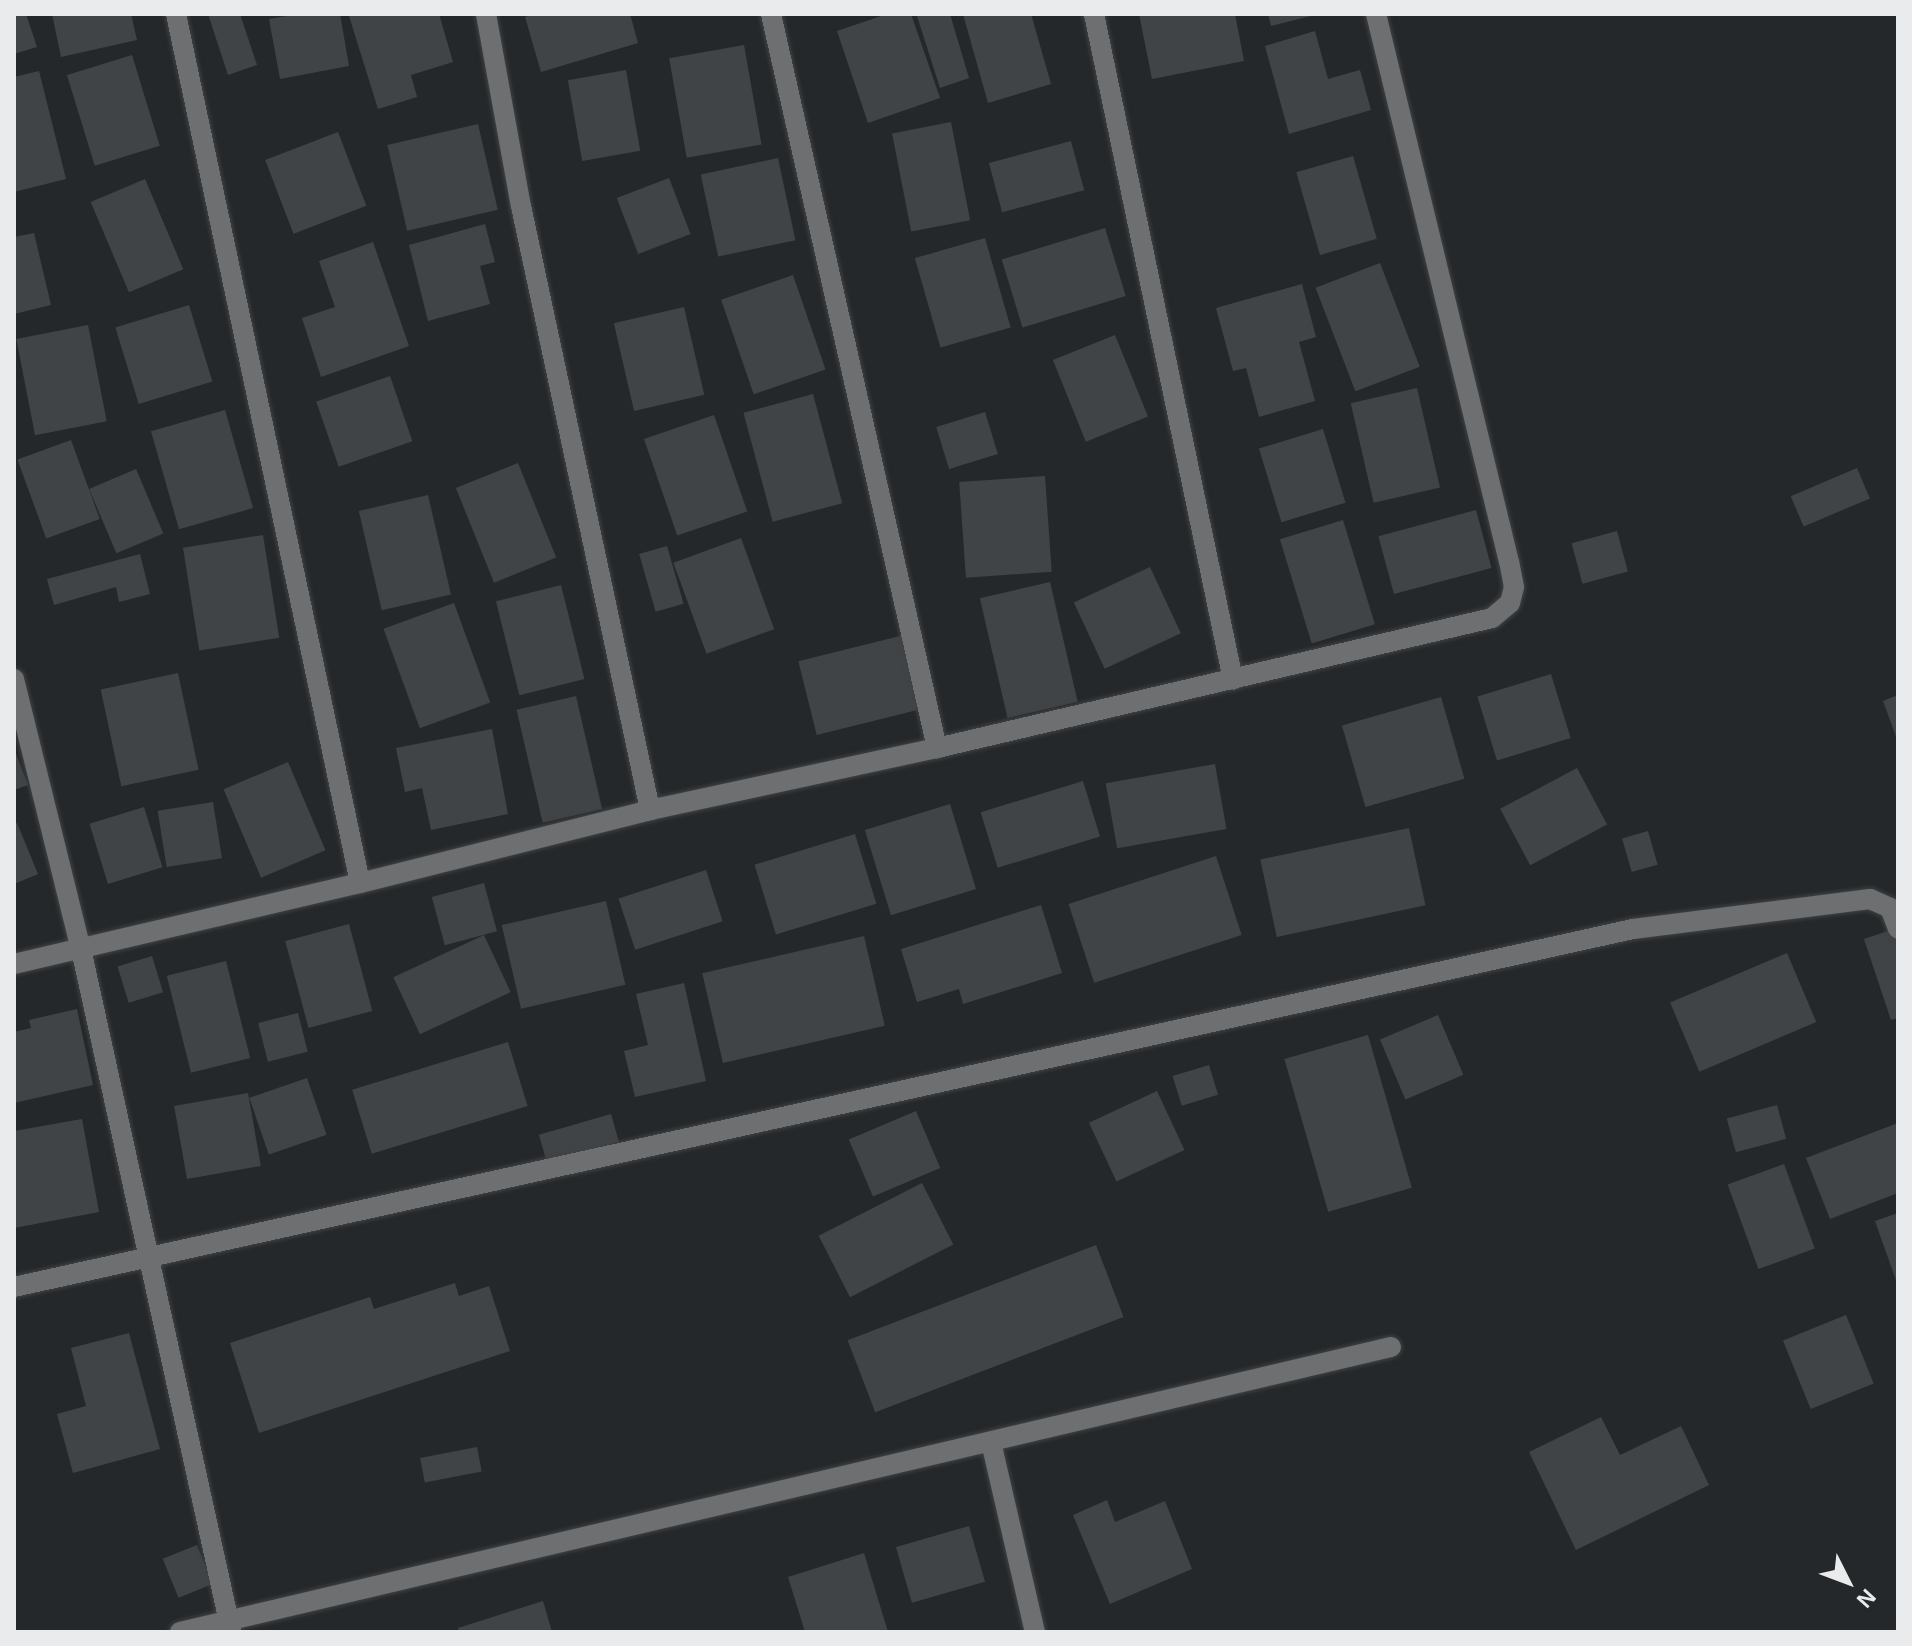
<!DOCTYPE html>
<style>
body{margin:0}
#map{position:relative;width:1912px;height:1646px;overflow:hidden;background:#25282a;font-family:Arial,sans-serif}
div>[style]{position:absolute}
.building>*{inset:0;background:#414447;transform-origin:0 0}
.roads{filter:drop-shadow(0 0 2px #404345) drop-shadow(0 0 2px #404345)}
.minor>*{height:20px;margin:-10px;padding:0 10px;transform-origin:10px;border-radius:10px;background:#6e6f70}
span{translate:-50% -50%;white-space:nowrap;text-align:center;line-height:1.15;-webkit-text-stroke:7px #25282a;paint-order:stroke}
.frame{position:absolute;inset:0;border:16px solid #e9ebed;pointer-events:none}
.north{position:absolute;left:1808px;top:1542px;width:80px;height:80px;-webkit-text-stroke:6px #25282a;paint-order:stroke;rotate:132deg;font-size:22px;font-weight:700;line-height:32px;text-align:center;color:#e9ebed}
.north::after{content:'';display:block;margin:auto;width:28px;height:36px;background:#e9ebed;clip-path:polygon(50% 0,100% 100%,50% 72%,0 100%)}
</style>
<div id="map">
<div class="building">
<div style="clip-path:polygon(14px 14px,26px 14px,37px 47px,14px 54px)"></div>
<div style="clip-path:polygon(52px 14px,131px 14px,137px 40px,61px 57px)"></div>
<div style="clip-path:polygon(208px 14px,240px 14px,257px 65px,228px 75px)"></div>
<div style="clip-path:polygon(298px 14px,340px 14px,349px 66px,280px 79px,269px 19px)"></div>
<div style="clip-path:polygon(357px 14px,439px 14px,453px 62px,411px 75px,417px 97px,378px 109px,349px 16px)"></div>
<div style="clip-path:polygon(535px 14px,630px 14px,638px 43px,541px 72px,525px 17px)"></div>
<div style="clip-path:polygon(887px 14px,911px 14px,940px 98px,868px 123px,837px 31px)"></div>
<div style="clip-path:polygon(923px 14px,950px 14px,969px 78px,940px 88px,917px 16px)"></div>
<div style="clip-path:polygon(963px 14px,1031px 14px,1051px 84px,988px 103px)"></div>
<div style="clip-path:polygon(1139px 14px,1235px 14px,1244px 61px,1152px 79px)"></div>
<div style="clip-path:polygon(1268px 14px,1315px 14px,1315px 15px,1271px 26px)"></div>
<div style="clip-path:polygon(1315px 31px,1328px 79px,1360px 70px,1371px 110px,1289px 134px,1265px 46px)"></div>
<div style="left:744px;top:45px;width:101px;height:76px;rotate:80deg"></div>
<div style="left:132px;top:55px;width:95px;height:68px;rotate:73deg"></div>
<div style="left:626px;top:70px;width:82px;height:59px;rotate:80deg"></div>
<div style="clip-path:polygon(39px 71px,66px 179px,14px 192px,14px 77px)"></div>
<div style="left:951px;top:122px;width:100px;height:60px;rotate:79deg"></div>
<div style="left:478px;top:124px;width:88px;height:93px;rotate:77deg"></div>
<div style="left:338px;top:132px;width:79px;height:78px;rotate:69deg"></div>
<div style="left:1071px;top:141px;width:51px;height:85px;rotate:75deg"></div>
<div style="left:1353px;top:156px;width:86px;height:59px;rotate:74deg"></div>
<div style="left:778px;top:158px;width:84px;height:79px;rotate:78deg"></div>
<div style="left:669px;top:178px;width:60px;height:56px;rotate:69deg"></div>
<div style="left:145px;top:179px;width:98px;height:59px;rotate:67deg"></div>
<div style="clip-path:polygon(485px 224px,495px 262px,480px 266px,490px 304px,428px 321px,409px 245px)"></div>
<div style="left:1105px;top:228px;width:71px;height:108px;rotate:73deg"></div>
<div style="clip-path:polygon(34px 233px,51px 305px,14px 314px,14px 237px)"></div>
<div style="left:985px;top:238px;width:93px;height:73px;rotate:74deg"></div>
<div style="clip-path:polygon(373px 242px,409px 346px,321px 377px,302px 318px,335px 307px,319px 261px)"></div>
<div style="left:1380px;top:263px;width:111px;height:69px;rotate:69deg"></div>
<div style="left:793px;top:275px;width:100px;height:76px;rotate:71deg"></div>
<div style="clip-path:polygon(1302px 284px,1316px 337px,1299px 342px,1315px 401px,1259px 417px,1246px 368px,1233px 371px,1216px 308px)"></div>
<div style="left:189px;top:305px;width:80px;height:77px;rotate:73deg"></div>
<div style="left:684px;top:307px;width:90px;height:72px;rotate:77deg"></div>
<div style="left:88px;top:325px;width:98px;height:73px;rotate:79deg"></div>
<div style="left:1115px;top:335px;width:88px;height:67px;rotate:68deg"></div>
<div style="left:390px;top:376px;width:69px;height:78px;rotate:71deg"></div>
<div style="left:1417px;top:388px;width:102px;height:68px;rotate:77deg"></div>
<div style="left:813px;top:394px;width:113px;height:72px;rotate:75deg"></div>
<div style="left:225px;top:410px;width:102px;height:77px;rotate:74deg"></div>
<div style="left:985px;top:412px;width:44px;height:51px;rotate:73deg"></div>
<div style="left:714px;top:415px;width:102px;height:74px;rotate:71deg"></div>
<div style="left:1323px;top:429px;width:77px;height:67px;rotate:73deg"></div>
<div style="left:71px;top:440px;width:84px;height:57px;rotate:70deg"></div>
<div style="left:518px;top:463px;width:102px;height:67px;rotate:68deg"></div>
<div style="left:1857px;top:468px;width:33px;height:72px;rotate:67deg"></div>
<div style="left:136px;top:469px;width:70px;height:51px;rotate:67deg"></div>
<div style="left:1045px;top:476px;width:96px;height:86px;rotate:86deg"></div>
<div style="left:428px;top:495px;width:102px;height:71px;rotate:77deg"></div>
<div style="left:1476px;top:510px;width:60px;height:101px;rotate:75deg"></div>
<div style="left:1343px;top:520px;width:109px;height:66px;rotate:73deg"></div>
<div style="left:1617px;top:531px;width:42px;height:47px;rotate:75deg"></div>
<div style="left:263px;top:535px;width:104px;height:81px;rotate:81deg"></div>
<div style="left:741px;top:538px;width:97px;height:72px;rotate:70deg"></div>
<div style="left:667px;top:546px;width:60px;height:29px;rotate:74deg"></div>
<div style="clip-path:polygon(140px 554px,150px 594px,119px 602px,116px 587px,54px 605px,47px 579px)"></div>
<div style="left:1150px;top:567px;width:73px;height:84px;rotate:65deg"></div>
<div style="left:1050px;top:582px;width:123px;height:72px;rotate:77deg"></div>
<div style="left:561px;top:585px;width:97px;height:67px;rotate:76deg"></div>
<div style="left:454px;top:603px;width:106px;height:75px;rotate:70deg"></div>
<div style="left:908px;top:634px;width:76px;height:113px;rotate:76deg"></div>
<div style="left:178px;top:673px;width:99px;height:79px;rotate:78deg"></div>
<div style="left:1551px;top:674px;width:67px;height:77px;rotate:73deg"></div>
<div style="clip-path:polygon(1898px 695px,1898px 742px,1883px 701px)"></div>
<div style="left:576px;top:696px;width:116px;height:61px;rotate:77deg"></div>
<div style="left:1441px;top:697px;width:85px;height:103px;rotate:74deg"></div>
<div style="clip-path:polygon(492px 729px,508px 814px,431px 830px,422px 788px,405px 792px,396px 748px)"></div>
<div style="clip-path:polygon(14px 748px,28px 785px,14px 790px)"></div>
<div style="left:288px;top:762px;width:96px;height:70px;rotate:67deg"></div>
<div style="left:1215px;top:764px;width:66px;height:111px;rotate:80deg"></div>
<div style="left:1577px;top:768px;width:64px;height:87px;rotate:62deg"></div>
<div style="left:1083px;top:781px;width:58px;height:107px;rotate:73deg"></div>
<div style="left:213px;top:802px;width:57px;height:56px;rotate:81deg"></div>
<div style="left:950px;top:804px;width:89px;height:89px;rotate:73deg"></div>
<div style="left:144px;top:807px;width:63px;height:57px;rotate:73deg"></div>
<div style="clip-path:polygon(17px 823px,38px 874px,14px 884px,14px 824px)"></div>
<div style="left:1409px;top:828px;width:79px;height:152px;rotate:78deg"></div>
<div style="left:1648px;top:831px;width:35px;height:27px;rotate:74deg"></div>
<div style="left:855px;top:834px;width:73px;height:105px;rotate:73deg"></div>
<div style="left:1216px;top:856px;width:83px;height:155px;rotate:72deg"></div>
<div style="left:706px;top:870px;width:54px;height:92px;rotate:72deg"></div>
<div style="left:484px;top:883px;width:50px;height:54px;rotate:75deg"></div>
<div style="left:606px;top:901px;width:86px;height:107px;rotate:77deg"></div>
<div style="clip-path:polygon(1041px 905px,1062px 973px,963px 1004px,959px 989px,917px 1002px,901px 949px)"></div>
<div style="left:349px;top:924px;width:90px;height:66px;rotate:75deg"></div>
<div style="clip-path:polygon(1897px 928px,1898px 1018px,1891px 1020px,1864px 939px)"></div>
<div style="left:484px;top:935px;width:63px;height:100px;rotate:65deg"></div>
<div style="left:864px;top:936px;width:92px;height:166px;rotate:77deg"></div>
<div style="left:1787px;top:953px;width:75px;height:127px;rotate:67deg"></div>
<div style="left:152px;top:956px;width:38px;height:36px;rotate:73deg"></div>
<div style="left:226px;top:961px;width:100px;height:61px;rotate:76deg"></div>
<div style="clip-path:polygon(684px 983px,706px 1081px,635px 1097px,624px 1051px,648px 1045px,636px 994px)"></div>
<div style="clip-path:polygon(77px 1009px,93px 1085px,14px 1103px,14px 1032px,31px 1028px,29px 1020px)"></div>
<div style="left:298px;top:1013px;width:40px;height:41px;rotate:76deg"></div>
<div style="left:1438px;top:1015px;width:65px;height:63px;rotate:67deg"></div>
<div style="left:1368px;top:1035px;width:159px;height:87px;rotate:74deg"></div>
<div style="left:508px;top:1042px;width:67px;height:163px;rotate:73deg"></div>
<div style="left:1209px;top:1065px;width:31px;height:38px;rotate:73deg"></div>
<div style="left:307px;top:1078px;width:60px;height:61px;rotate:71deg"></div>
<div style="left:1157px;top:1091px;width:65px;height:75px;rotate:65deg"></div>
<div style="left:248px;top:1093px;width:74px;height:75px;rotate:80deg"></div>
<div style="left:1777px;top:1105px;width:35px;height:52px;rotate:75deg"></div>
<div style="left:916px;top:1111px;width:62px;height:73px;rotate:67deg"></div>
<div style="left:611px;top:1114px;width:29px;height:75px;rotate:74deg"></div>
<div style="clip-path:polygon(82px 1119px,99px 1212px,14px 1228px,14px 1131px)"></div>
<div style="clip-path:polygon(1898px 1123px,1898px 1193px,1830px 1219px,1806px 1158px)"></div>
<div style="left:1784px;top:1164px;width:90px;height:60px;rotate:70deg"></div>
<div style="left:922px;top:1183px;width:69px;height:116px;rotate:63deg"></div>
<div style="clip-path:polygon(1898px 1213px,1898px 1286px,1875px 1221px)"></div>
<div style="left:1096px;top:1245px;width:77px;height:266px;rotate:69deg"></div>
<div style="clip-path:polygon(455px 1283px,459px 1296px,489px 1286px,510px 1351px,259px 1433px,230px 1343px,370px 1297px,374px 1309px)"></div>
<div style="left:1846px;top:1315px;width:74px;height:68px;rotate:68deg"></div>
<div style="clip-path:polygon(129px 1333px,160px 1449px,73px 1473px,57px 1414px,86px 1406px,71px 1348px)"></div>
<div style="clip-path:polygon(1601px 1417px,1620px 1455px,1681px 1426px,1709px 1485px,1576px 1550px,1529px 1452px)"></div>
<div style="left:477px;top:1447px;width:25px;height:58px;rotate:79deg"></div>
<div style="clip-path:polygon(1107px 1500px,1115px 1522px,1165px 1501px,1192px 1569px,1110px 1604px,1073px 1515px)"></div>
<div style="left:969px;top:1526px;width:58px;height:76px;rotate:74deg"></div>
<div style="left:197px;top:1545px;width:42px;height:37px;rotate:68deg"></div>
<div style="clip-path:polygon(864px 1553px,888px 1632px,805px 1632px,788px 1577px)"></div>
<div style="clip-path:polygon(543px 1601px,552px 1632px,459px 1632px,458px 1628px)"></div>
</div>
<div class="roads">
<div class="minor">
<div style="left:176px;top:14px;width:888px;rotate:78.04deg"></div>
<div style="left:486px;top:14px;width:195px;rotate:79.7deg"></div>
<div style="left:521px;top:206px;width:618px;rotate:77.94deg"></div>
<div style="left:771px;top:14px;width:753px;rotate:77.26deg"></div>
<div style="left:1094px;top:14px;width:680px;rotate:78.21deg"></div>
<div style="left:14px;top:679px;width:278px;rotate:76.1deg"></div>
<div style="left:81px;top:949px;width:698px;rotate:77.6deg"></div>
<div style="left:14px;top:964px;width:355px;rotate:-13.2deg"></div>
<div style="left:360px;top:883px;width:299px;rotate:-14.1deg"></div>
<div style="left:650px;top:810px;width:294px;rotate:-12.2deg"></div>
<div style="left:937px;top:748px;width:570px;rotate:-13.18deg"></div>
<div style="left:1492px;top:618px;width:23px;rotate:-40deg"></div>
<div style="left:1510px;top:603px;width:16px;rotate:-76deg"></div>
<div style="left:1514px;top:587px;width:25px;rotate:-101deg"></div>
<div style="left:1509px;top:562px;width:564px;rotate:-103.64deg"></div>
<div style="left:14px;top:1287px;width:1658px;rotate:-12.47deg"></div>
<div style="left:1633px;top:929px;width:239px;rotate:-7.2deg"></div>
<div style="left:1870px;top:899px;width:22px;rotate:24deg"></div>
<div style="left:1890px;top:908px;width:22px;rotate:69deg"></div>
<div style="left:991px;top:1442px;width:195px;rotate:77deg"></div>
<div style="left:180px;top:1632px;width:1244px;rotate:-13.24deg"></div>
</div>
</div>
<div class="frame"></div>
<div class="north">N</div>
</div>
